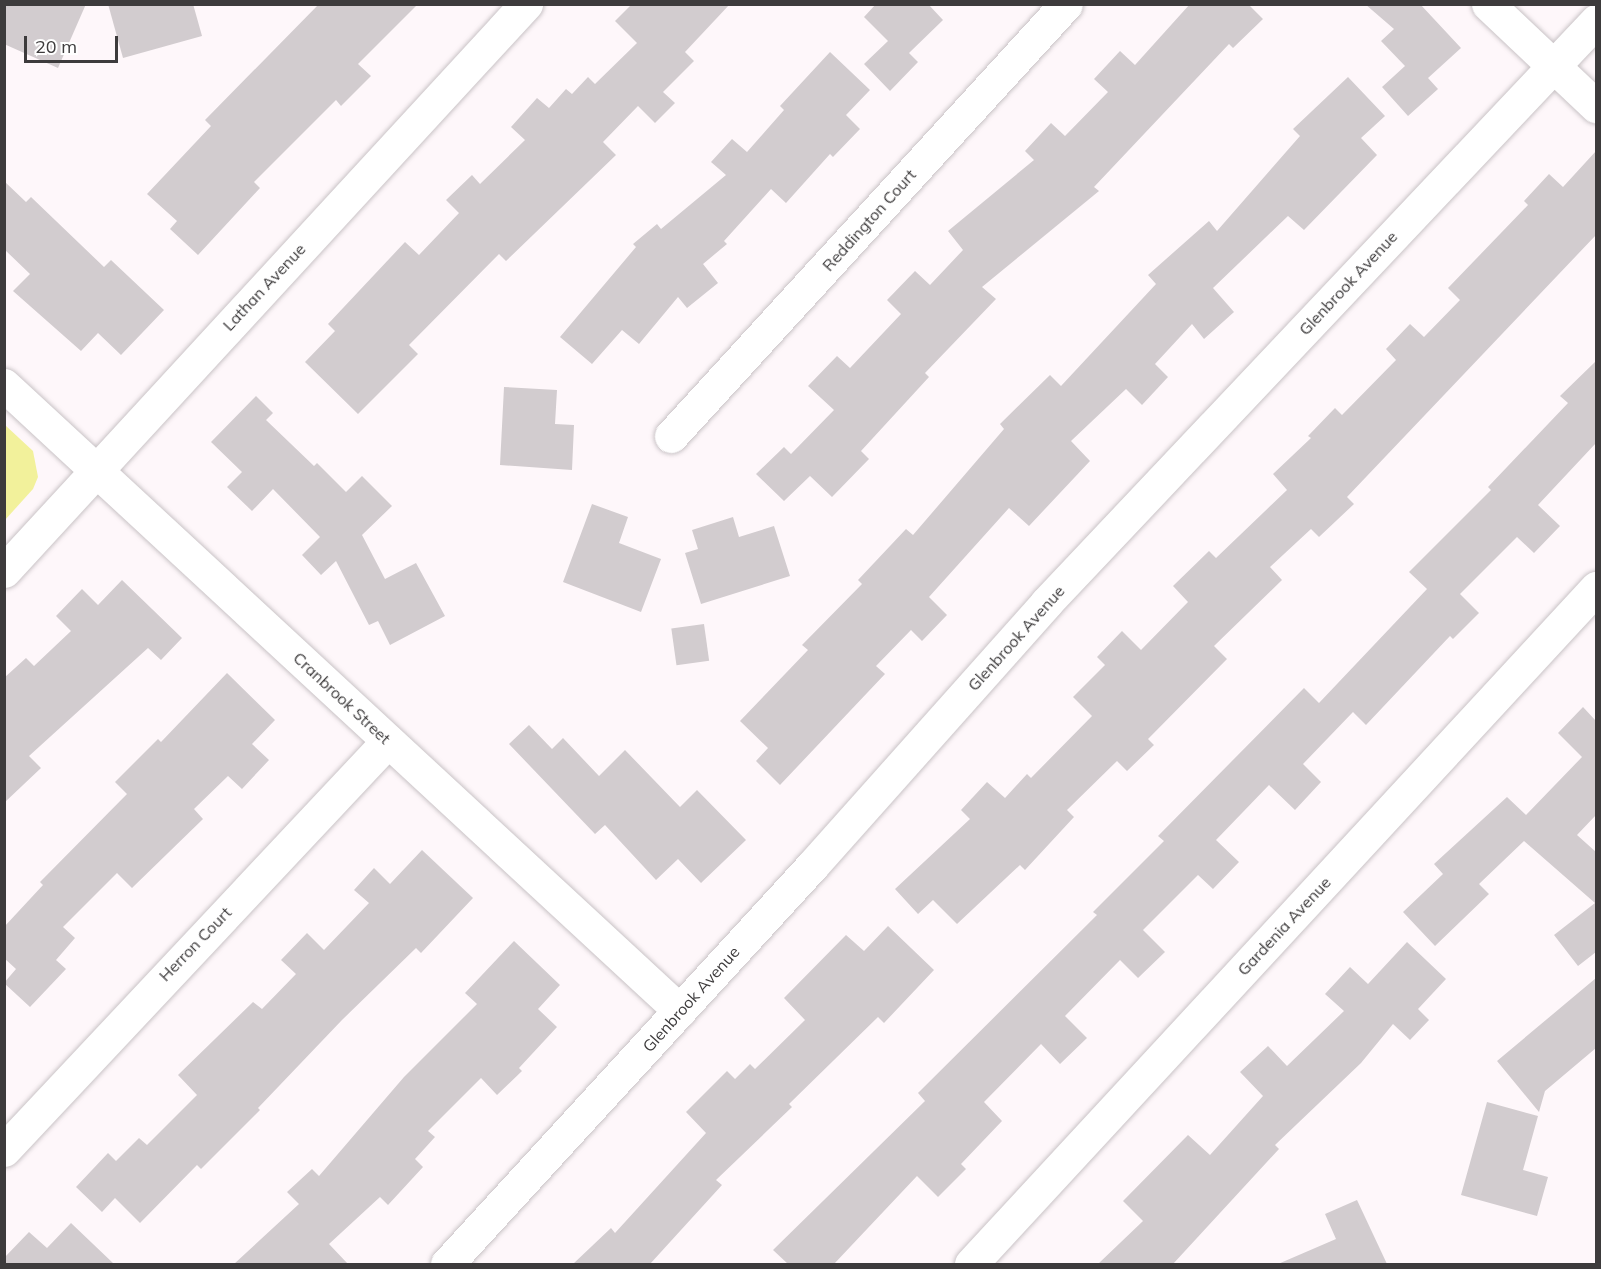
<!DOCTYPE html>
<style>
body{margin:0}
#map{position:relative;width:1601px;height:1269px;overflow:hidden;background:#fef7fa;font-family:Mulish,sans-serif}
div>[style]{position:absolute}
.green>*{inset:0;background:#f2f19b}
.building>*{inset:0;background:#d2cccf;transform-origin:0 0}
.roads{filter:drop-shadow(0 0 2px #c9c3c6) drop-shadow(0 0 2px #c9c3c6)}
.minor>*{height:33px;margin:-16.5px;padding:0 16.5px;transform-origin:16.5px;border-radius:16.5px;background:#fff}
span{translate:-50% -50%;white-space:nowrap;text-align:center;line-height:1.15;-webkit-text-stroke:6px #fff;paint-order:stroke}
.street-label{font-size:16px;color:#3d3b3c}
.frame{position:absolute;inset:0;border:6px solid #3d3b3c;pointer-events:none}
.scale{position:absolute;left:24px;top:36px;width:94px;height:27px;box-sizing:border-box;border:3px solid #3d3b3c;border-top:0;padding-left:8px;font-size:18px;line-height:21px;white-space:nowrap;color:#3d3b3c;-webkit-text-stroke:4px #fff;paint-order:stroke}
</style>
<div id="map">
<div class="green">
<div style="clip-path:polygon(5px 425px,33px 451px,38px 477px,33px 489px,5px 520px)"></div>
</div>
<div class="building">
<div style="clip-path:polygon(4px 4px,86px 4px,58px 68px,4px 44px)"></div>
<div style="clip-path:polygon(108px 4px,193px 4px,202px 36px,123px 58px)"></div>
<div style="clip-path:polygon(319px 4px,418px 4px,358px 64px,371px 76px,341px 106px,336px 100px,254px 182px,260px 188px,198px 255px,170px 229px,177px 221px,147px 194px,211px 126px,205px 120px)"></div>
<div style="clip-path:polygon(632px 4px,730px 4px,685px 52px,694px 61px,663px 92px,675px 103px,655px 123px,638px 106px,603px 142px,616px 155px,506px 261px,499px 254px,409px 345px,418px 354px,358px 414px,305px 362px,335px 331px,328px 324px,405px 242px,419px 255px,459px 213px,446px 200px,472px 175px,480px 184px,525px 140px,511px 127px,537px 98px,549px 108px,566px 89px,572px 94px,588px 77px,595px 84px,637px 43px,615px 21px)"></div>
<div style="clip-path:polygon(876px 4px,928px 4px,943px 20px,909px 53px,918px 62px,890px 91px,864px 64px,888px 41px,864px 17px)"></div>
<div style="clip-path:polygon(1190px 4px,1248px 4px,1263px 19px,1233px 48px,1229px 44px,1094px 187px,1099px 191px,982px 287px,996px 299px,925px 373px,929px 377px,861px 451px,869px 459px,832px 497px,810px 476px,784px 501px,756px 474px,784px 447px,791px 454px,834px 410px,808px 386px,837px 356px,850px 368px,901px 314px,887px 300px,915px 271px,930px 285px,963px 250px,948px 231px,1034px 160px,1025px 151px,1051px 123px,1065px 136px,1108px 92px,1094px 79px,1120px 51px,1135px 65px)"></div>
<div style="clip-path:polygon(1365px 4px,1420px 4px,1461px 48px,1428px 78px,1438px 89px,1408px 116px,1382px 87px,1405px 66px,1381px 41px,1394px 29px)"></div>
<div style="clip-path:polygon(830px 52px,870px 90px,846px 115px,860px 129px,833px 157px,830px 154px,786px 203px,771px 189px,724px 241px,727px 244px,703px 264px,718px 283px,687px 308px,678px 297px,639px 344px,622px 330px,592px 364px,560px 337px,636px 247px,633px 244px,657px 224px,661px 229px,726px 175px,711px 162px,732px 139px,747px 152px,784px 110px,780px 106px)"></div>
<div style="clip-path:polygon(1348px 77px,1385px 116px,1361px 138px,1377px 155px,1304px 230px,1288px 216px,1213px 288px,1234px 312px,1204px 339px,1192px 324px,1155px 364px,1168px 377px,1142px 405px,1126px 389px,1071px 441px,1090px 461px,1029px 526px,1009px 508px,929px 597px,947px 615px,922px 641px,911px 630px,876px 666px,885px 674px,780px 785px,756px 761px,768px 748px,740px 721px,808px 650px,802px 645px,862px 584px,858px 580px,906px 529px,913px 535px,1004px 429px,1000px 424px,1050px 375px,1061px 386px,1156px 284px,1148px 275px,1209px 221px,1217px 231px,1300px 136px,1293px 129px)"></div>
<div style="clip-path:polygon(1596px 151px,1596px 235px,1347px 497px,1354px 504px,1319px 537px,1311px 529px,1270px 567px,1282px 580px,1214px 646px,1227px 659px,1148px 739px,1154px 745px,1127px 771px,1117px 761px,1067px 810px,1074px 817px,1025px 870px,1020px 865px,957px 924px,933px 900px,918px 914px,895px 889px,970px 819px,961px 810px,987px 782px,1005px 798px,1027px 774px,1031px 778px,1092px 716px,1073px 697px,1105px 665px,1097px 657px,1122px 631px,1141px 650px,1188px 602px,1173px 586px,1209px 551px,1216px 558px,1287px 490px,1273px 474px,1311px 438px,1308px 436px,1335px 408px,1342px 415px,1396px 360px,1386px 349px,1410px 324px,1424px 337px,1460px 300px,1448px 288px,1528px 205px,1524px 201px,1549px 174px,1563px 187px)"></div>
<div style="clip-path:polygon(4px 181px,26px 202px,31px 197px,104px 267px,111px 260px,164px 310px,121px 355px,98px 333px,81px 351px,13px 291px,30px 274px,4px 249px)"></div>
<div style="clip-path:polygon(1596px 361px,1596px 443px,1538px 505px,1560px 526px,1534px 553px,1517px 537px,1460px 594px,1479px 613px,1453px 639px,1450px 636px,1366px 725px,1353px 712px,1303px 764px,1321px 782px,1295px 810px,1269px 785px,1216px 840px,1239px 862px,1213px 889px,1198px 875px,1143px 930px,1165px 952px,1138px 978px,1120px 960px,1065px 1016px,1087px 1038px,1060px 1064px,1041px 1044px,984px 1102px,1002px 1121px,961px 1164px,966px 1169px,938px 1197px,917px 1176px,834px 1264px,788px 1264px,773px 1250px,925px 1101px,918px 1093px,1097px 915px,1093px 912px,1164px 841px,1158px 836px,1304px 688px,1319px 703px,1427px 589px,1409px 572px,1491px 490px,1488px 487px,1568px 403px,1560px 396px)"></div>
<div style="clip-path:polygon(504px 387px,557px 390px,555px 424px,574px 425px,572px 470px,500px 465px)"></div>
<div style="clip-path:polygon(256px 396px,273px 413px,266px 420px,314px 466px,317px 463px,346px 492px,362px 476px,392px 506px,362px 535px,385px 579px,416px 563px,445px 616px,390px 645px,378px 621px,369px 625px,336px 561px,321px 575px,302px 555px,320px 537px,273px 489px,252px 511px,227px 487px,242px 472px,211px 442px)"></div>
<div style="clip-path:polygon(592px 504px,628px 517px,619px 543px,661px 559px,641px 612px,563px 582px)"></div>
<div style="clip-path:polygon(733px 517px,739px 537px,774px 526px,790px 576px,701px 604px,685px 553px,698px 549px,692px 530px)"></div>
<div style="clip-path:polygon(122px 580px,182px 638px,161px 660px,148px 648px,29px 756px,41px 768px,4px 803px,4px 678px,26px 658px,34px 666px,71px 631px,56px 616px,82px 589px,98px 605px)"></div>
<div style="left:704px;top:624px;width:37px;height:33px;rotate:82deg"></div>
<div style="clip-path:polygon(227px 673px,275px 720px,252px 744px,269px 760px,242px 789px,228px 776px,194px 809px,203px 819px,132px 888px,117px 873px,63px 927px,75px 938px,56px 960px,66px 969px,30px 1007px,4px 983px,16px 969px,4px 958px,4px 927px,43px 885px,40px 882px,127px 794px,115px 782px,158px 739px,161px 742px)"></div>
<div style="clip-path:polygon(1583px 707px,1596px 721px,1596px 815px,1577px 835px,1596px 852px,1596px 952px,1578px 966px,1554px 935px,1595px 903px,1524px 841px,1479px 884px,1489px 894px,1435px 946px,1403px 912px,1443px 874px,1434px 864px,1507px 797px,1526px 815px,1582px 757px,1558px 733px)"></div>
<div style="clip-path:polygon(529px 725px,552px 749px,563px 738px,599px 776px,625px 750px,680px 807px,697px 790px,746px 840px,701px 883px,678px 859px,656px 880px,605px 825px,595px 834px,509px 744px)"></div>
<div style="clip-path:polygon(422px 850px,473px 898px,421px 953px,416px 948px,342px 1020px,258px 1108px,260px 1110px,201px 1169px,197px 1165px,140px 1223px,115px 1198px,102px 1212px,76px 1187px,108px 1153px,116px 1161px,139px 1138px,147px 1145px,197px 1095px,178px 1075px,253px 1002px,262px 1009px,296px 974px,281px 960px,307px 933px,324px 950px,369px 903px,354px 890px,374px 868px,390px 884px)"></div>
<div style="clip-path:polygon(888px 926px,934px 970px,884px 1023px,878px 1017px,789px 1104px,792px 1107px,716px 1180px,722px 1185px,650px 1264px,573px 1264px,611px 1228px,615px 1233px,706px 1133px,686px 1112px,727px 1071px,735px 1079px,750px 1064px,755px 1069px,805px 1020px,784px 998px,846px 935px,864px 951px)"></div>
<div style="clip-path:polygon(514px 941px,560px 985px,538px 1009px,557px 1027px,519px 1068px,522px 1071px,497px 1095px,481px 1078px,428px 1131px,435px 1137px,415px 1159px,423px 1167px,388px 1205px,380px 1197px,329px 1244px,348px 1264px,234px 1264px,299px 1204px,287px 1192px,312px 1169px,319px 1176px,404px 1077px,477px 1004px,465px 993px)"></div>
<div style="clip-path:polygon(1407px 942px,1446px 979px,1418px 1009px,1429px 1020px,1410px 1040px,1393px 1024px,1361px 1063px,1275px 1145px,1279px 1149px,1173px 1264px,1098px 1264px,1143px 1221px,1123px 1201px,1188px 1135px,1210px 1155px,1263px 1096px,1240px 1072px,1268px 1046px,1287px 1066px,1344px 1011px,1325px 994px,1350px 967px,1368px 984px)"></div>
<div style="clip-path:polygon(1596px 978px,1596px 1048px,1545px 1091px,1539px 1112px,1497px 1061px)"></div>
<div style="clip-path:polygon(1487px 1102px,1538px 1116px,1523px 1170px,1548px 1177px,1537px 1216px,1461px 1195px)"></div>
<div style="clip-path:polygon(1357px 1200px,1387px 1264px,1278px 1264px,1336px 1239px,1325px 1214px)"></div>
<div style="clip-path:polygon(71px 1223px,114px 1264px,4px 1264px,4px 1258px,29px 1232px,47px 1248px)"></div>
</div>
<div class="roads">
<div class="minor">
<div style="left:1488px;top:4px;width:149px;rotate:43.4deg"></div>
<div style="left:4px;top:385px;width:921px;rotate:42.8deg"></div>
<div style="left:671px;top:436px;width:585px;rotate:-47.56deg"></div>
<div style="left:4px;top:571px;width:771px;rotate:-47.37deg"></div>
<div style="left:4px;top:1150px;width:561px;rotate:-46.81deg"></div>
<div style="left:447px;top:1264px;width:540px;rotate:-47.48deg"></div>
<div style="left:812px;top:866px;width:352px;rotate:-48.3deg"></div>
<div style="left:1046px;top:603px;width:801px;rotate:-46.62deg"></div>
<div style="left:971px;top:1264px;width:921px;rotate:-47.24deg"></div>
</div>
</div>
<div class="street-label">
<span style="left:869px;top:220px;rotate:-48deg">Reddington Court</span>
<span style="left:1348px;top:283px;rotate:-47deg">Glenbrook Avenue</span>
<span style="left:264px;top:287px;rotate:-47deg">Lathan Avenue</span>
<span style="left:1016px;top:638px;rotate:-48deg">Glenbrook Avenue</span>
<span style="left:342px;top:698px;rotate:43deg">Cranbrook Street</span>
<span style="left:1284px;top:926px;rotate:-47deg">Gardenia Avenue</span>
<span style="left:195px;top:944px;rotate:-46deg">Herron Court</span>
<span style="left:691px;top:999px;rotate:-48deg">Glenbrook Avenue</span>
</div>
<div class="frame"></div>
<div class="scale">20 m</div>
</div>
